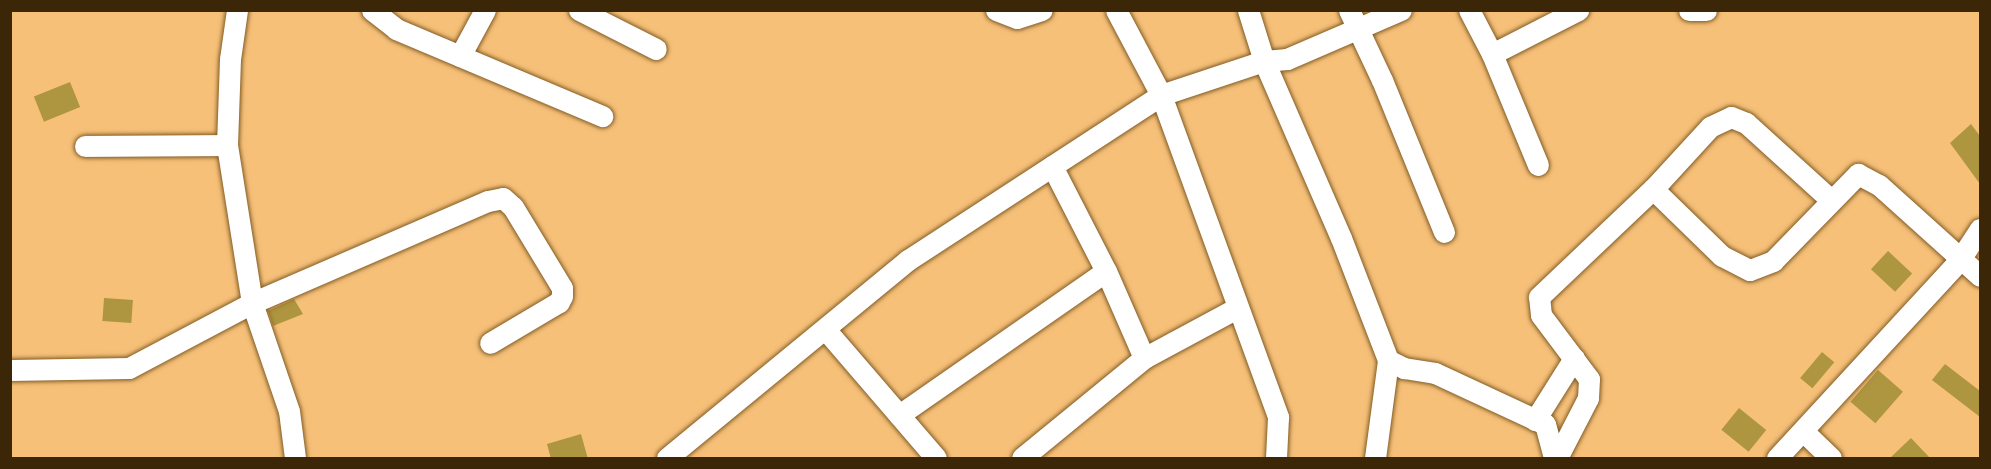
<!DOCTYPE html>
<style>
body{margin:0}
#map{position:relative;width:1991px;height:469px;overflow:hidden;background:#f6c079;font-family:"DM Sans",sans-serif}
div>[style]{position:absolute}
.building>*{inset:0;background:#ae9540;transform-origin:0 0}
.roads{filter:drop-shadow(0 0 2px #825c25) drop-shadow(0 0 2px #825c25)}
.street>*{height:21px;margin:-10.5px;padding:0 10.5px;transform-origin:10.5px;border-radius:10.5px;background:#fff}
span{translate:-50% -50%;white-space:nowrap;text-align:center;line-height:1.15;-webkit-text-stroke:4.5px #f6c079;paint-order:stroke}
.frame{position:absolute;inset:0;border:12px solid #3b2607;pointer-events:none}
</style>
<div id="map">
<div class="building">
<div style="left:70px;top:82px;width:27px;height:39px;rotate:68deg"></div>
<div style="clip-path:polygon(1971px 124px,1980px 136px,1980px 184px,1950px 143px)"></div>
<div style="left:1888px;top:251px;width:33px;height:25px;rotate:43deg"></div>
<div style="left:104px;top:298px;width:29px;height:23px;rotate:4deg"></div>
<div style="clip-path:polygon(294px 299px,303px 314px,273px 326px,268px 311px)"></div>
<div style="left:1822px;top:352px;width:16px;height:34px;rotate:40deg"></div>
<div style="clip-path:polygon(1945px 364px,1980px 391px,1980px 417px,1932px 380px)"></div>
<div style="left:1878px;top:370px;width:33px;height:42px;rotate:41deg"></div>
<div style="left:1739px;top:408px;width:35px;height:28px;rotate:39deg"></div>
<div style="clip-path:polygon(581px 434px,588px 459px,551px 459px,547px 444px)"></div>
<div style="clip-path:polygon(1911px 438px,1931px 459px,1889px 459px)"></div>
</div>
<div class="roads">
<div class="street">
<div style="left:237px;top:10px;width:49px;rotate:98.1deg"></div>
<div style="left:230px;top:59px;width:86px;rotate:92deg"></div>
<div style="left:227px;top:145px;width:160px;rotate:81deg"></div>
<div style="left:252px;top:303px;width:114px;rotate:71.1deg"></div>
<div style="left:289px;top:411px;width:47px;rotate:82.7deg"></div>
<div style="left:372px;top:10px;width:31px;rotate:38deg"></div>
<div style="left:396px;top:29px;width:224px;rotate:22.9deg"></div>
<div style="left:579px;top:10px;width:86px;rotate:26.9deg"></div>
<div style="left:996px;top:10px;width:22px;rotate:21deg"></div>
<div style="left:1017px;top:18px;width:26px;rotate:-18deg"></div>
<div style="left:1116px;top:10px;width:96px;rotate:62.1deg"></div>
<div style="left:1161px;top:95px;width:343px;rotate:70deg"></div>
<div style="left:1278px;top:417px;width:41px;rotate:92.8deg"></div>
<div style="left:1248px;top:10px;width:53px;rotate:72.6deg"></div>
<div style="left:1264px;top:61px;width:193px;rotate:66.5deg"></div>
<div style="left:1341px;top:238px;width:131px;rotate:68.9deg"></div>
<div style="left:1388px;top:360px;width:18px;rotate:27deg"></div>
<div style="left:1404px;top:368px;width:31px;rotate:9deg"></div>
<div style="left:1435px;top:373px;width:121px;rotate:24.9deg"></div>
<div style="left:1545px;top:424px;width:35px;rotate:75deg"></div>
<div style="left:1349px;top:10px;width:77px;rotate:64.8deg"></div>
<div style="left:1382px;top:80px;width:164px;rotate:67.8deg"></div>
<div style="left:1469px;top:10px;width:50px;rotate:62.4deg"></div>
<div style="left:1492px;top:54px;width:120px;rotate:67.5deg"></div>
<div style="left:1689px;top:10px;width:17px"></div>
<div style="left:1492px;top:54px;width:97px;rotate:-27.1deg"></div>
<div style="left:460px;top:56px;width:52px;rotate:-61.5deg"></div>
<div style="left:85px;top:146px;width:142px;rotate:-0.4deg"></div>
<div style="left:1052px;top:166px;width:118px;rotate:62.8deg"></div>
<div style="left:1106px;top:271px;width:95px;rotate:66.4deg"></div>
<div style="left:1831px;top:200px;width:115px;rotate:-137.8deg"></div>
<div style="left:1746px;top:123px;width:16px;rotate:-158deg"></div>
<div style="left:1731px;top:117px;width:23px;rotate:155deg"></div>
<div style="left:1710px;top:127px;width:84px;rotate:132.6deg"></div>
<div style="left:1653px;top:189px;width:96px;rotate:44.2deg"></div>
<div style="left:1722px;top:256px;width:31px;rotate:27deg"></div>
<div style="left:1750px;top:270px;width:25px;rotate:-21deg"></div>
<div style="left:1773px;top:261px;width:122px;rotate:-45.7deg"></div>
<div style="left:1858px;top:174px;width:24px;rotate:28deg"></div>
<div style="left:1879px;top:185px;width:136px;rotate:42deg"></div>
<div style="left:825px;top:329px;width:170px;rotate:49.3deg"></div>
<div style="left:10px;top:370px;width:119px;rotate:-1deg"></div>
<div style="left:129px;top:368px;width:139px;rotate:-27.9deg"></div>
<div style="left:252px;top:303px;width:257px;rotate:-23.4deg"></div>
<div style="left:488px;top:201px;width:15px;rotate:-11deg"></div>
<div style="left:503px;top:198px;width:13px;rotate:42deg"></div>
<div style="left:513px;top:207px;width:95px;rotate:58.8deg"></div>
<div style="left:562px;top:288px;width:8px;rotate:90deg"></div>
<div style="left:562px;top:296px;width:7px;rotate:117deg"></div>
<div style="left:559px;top:302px;width:80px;rotate:149.3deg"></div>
<div style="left:899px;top:415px;width:252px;rotate:-34.8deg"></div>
<div style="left:1535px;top:420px;width:73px;rotate:-57.8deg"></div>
<div style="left:1803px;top:431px;width:39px;rotate:44deg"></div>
<div style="left:667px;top:458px;width:312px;rotate:-39.4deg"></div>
<div style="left:908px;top:260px;width:302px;rotate:-33.1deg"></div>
<div style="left:1161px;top:95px;width:108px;rotate:-18.3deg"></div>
<div style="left:1264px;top:61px;width:23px;rotate:-5deg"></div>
<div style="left:1287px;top:59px;width:124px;rotate:-23.3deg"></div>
<div style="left:1022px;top:458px;width:158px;rotate:-39.3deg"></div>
<div style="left:1144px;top:358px;width:106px;rotate:-28.3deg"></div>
<div style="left:1375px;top:458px;width:99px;rotate:-82.4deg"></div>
<div style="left:1557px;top:458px;width:68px;rotate:-62.7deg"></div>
<div style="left:1588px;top:398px;width:19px;rotate:-87deg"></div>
<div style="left:1589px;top:379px;width:80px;rotate:-126.9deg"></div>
<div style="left:1541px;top:315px;width:18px;rotate:-96deg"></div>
<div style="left:1539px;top:297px;width:157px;rotate:-43.5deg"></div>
<div style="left:1777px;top:458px;width:268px;rotate:-47.3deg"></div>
<div style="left:1959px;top:261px;width:38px;rotate:-57deg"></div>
</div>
</div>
<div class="frame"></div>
</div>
